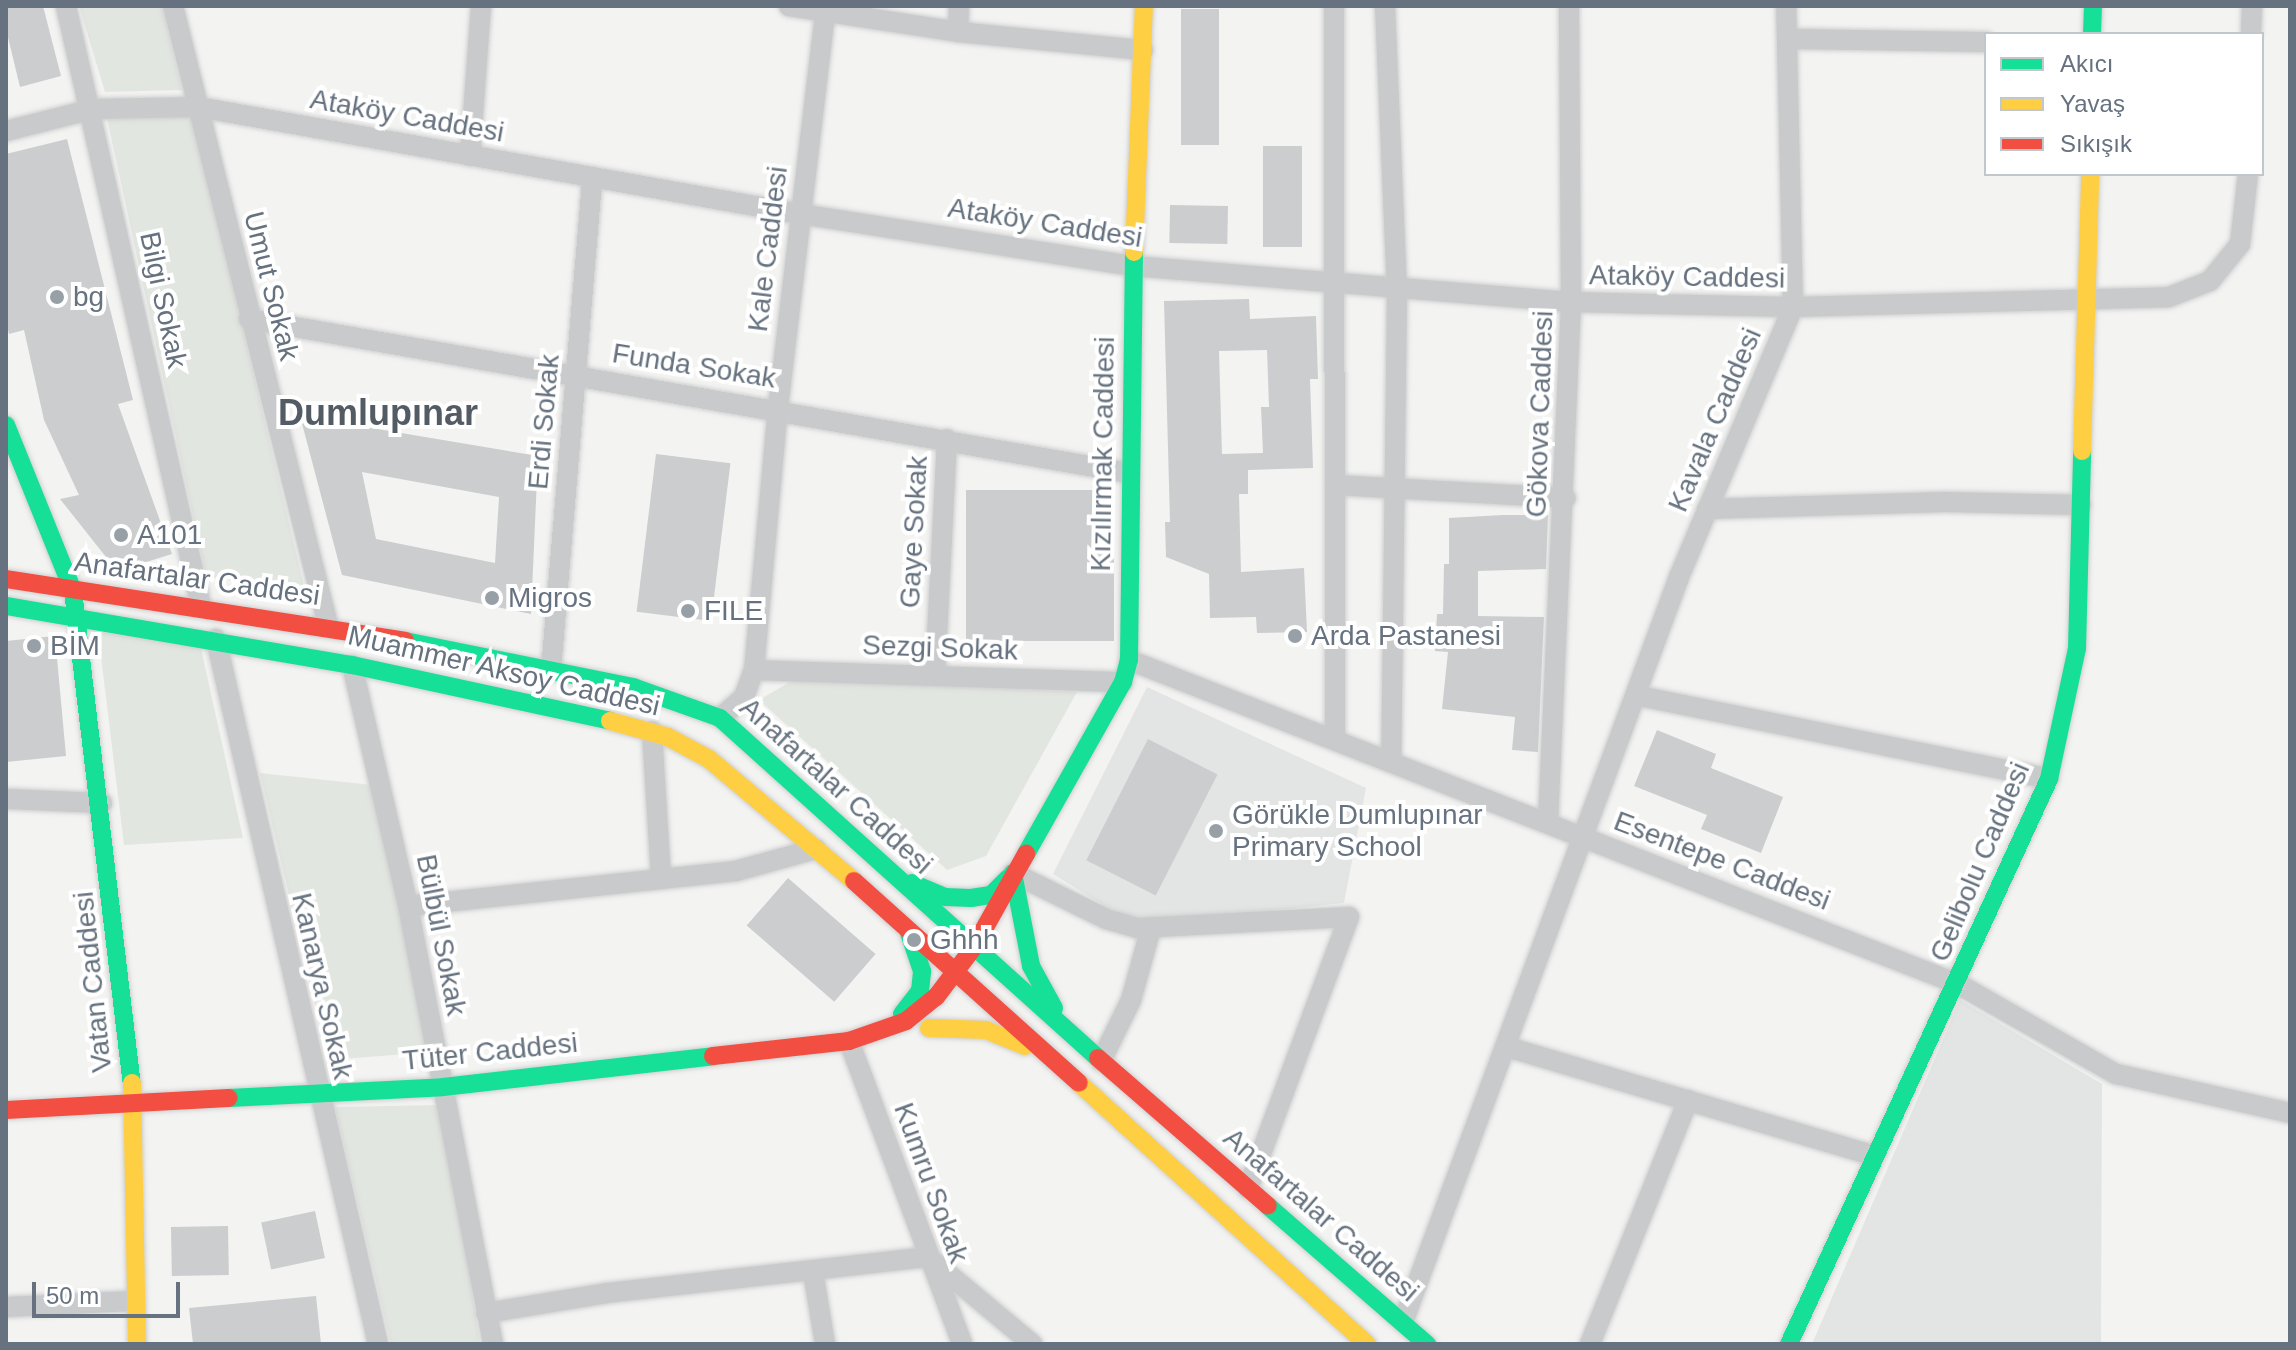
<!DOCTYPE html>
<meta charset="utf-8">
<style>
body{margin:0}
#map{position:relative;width:2296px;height:1350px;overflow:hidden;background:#f3f3f2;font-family:Arial,sans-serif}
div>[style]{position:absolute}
.built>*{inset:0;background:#e3e5e4}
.green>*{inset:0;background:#e2e6e0}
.building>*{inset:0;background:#cccdce;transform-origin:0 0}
.roads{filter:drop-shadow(0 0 2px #cfcfd0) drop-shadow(0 0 2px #cfcfd0)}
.street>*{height:20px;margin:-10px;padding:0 10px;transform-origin:10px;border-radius:10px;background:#c9cacb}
.fast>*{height:18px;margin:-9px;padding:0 9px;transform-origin:9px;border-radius:9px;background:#16e098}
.slow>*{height:18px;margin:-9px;padding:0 9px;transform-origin:9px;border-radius:9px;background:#ffcf43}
.jam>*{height:18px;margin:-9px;padding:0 9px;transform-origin:9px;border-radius:9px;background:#f24e42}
.dots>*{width:22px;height:22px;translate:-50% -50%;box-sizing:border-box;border:4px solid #fff;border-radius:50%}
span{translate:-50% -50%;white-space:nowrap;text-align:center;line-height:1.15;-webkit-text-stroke:8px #fff;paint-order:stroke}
.street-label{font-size:28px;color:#66727f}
.poi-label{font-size:28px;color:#66727f}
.left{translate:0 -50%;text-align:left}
.district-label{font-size:36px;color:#535b65;font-weight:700}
.frame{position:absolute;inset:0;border:8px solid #66727f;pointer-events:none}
.legend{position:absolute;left:1984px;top:32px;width:280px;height:144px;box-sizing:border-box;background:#fff;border:2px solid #c2c7cc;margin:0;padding:10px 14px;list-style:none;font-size:24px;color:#66727f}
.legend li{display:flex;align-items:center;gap:16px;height:40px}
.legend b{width:40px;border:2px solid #c2c7cc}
.scale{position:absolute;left:32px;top:1282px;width:148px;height:36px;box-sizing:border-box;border:4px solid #66727f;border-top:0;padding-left:10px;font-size:24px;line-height:28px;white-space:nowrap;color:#66727f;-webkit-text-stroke:6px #fff;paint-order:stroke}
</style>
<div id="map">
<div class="built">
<div style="clip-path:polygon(1147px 687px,1366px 788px,1344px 903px,1135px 925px,1053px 874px)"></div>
<div style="clip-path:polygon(1960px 1000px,2102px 1084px,2101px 1344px,1812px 1344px)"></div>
</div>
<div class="green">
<div style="clip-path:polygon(79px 6px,162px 6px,182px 90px,105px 92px)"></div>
<div style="clip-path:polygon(192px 117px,306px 594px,206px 576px,107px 118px)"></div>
<div style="clip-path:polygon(98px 632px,200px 644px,243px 838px,124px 845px)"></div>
<div style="clip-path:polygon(797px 678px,1077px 692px,986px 856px,947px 870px,759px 700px)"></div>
<div style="clip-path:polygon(260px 773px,372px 785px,433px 1052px,328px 1060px)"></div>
<div style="clip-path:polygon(442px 1105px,480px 1344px,391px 1344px,335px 1107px)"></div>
</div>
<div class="building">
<div style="clip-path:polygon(6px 6px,43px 6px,61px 76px,20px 87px,6px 29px)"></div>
<div style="left:1181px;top:9px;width:38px;height:136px"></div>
<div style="clip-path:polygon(67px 139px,133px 400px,118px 404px,172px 554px,140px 564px,106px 557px,60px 499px,79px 495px,44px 420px,24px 330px,9px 334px,6px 321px,6px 154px)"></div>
<div style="left:1263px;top:146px;width:39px;height:101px"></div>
<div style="left:1170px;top:205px;width:58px;height:38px;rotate:1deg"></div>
<div style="clip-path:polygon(evenodd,1249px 299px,1250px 319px,1316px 316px,1318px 379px,1310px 379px,1313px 468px,1248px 470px,1248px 494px,1239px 494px,1241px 572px,1304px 568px,1307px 632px,1257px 633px,1256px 617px,1210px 618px,1209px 574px,1166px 557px,1165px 522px,1170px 522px,1164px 301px,1249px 299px,1267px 350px,1269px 407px,1261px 407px,1263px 453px,1222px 454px,1219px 351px,1267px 350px)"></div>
<div style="clip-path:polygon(evenodd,300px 416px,538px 456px,531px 614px,342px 575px,300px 416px,362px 472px,499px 497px,495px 563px,376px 539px,362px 472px)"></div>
<div style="left:656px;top:454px;width:75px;height:159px;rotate:7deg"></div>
<div style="left:966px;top:490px;width:148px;height:151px"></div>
<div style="clip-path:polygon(1503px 515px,1548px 515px,1546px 569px,1478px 571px,1478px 616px,1544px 617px,1538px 752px,1512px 750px,1515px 717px,1442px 709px,1448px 652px,1435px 651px,1437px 614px,1443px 614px,1444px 564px,1449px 564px,1449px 518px)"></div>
<div style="clip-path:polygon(55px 636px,66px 756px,6px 762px,6px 641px)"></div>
<div style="clip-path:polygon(1657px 730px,1716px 754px,1711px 768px,1783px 797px,1761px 853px,1701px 829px,1707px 815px,1634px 786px)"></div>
<div style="left:1148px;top:739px;width:78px;height:136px;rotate:27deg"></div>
<div style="left:788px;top:878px;width:116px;height:63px;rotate:41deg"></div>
<div style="left:315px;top:1211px;width:48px;height:55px;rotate:78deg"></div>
<div style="left:228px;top:1226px;width:49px;height:57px;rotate:89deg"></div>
<div style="clip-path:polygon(316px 1296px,321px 1344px,193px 1344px,189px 1308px)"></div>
</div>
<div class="roads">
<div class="street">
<div style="left:66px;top:6px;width:615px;rotate:77.32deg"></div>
<div style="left:173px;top:6px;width:638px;rotate:75.94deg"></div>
<div style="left:789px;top:6px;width:171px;rotate:8.7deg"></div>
<div style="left:958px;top:32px;width:186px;rotate:5.6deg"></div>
<div style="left:1334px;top:6px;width:730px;rotate:89.92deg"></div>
<div style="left:1385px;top:6px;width:285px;rotate:87.6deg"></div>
<div style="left:1397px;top:291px;width:468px;rotate:90.7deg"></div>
<div style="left:958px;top:32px;width:26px;rotate:-88deg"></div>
<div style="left:2251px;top:34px;width:28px;rotate:-88deg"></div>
<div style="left:1788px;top:39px;width:198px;rotate:0.9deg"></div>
<div style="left:6px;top:131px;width:90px;rotate:-14.2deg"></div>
<div style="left:93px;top:109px;width:105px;rotate:-1.1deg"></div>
<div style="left:198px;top:107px;width:611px;rotate:10.08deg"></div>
<div style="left:800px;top:214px;width:337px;rotate:8.9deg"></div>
<div style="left:1133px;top:266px;width:439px;rotate:4.7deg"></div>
<div style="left:1571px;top:302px;width:222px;rotate:1.3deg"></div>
<div style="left:1793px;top:307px;width:376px;rotate:-1.5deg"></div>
<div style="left:2169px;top:297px;width:44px;rotate:-21.3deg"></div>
<div style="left:2210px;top:281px;width:48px;rotate:-51deg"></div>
<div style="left:2240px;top:244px;width:70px;rotate:-83.5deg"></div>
<div style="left:470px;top:156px;width:150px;rotate:-85.8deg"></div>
<div style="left:249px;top:319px;width:893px;rotate:9.93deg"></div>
<div style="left:1336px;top:485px;width:230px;rotate:3.2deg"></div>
<div style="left:1707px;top:509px;width:238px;rotate:-1.7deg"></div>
<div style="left:1945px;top:502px;width:136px;rotate:1.3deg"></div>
<div style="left:216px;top:639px;width:723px;rotate:77.06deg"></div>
<div style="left:1129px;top:660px;width:890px;rotate:21.35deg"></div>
<div style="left:1958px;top:984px;width:182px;rotate:29.7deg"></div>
<div style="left:2116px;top:1074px;width:178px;rotate:12.6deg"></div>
<div style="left:352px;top:665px;width:247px;rotate:76.9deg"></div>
<div style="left:408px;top:906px;width:446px;rotate:79deg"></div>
<div style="left:551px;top:670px;width:494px;rotate:-85.2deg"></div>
<div style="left:754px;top:670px;width:369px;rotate:1.9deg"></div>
<div style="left:935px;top:676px;width:237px;rotate:-87.1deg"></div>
<div style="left:1639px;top:696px;width:418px;rotate:11.4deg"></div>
<div style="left:720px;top:718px;width:32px;rotate:-41deg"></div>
<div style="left:744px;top:697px;width:29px;rotate:-70deg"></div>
<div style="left:754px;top:670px;width:263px;rotate:-84.8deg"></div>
<div style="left:778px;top:408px;width:399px;rotate:-83.2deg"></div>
<div style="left:652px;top:731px;width:148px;rotate:86.5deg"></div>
<div style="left:6px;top:799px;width:96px;rotate:2.4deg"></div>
<div style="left:1548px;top:823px;width:522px;rotate:-87.47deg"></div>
<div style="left:1571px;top:302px;width:296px;rotate:-90.4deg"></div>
<div style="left:1013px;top:873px;width:104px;rotate:26.3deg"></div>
<div style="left:1106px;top:919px;width:33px;rotate:16deg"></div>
<div style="left:1138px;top:928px;width:211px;rotate:-3deg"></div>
<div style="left:1349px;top:917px;width:290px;rotate:110.4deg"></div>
<div style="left:408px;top:906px;width:330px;rotate:-6.1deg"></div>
<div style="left:736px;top:871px;width:83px;rotate:-15.4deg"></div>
<div style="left:849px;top:1041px;width:323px;rotate:69.5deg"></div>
<div style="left:1507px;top:1047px;width:383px;rotate:16.5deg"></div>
<div style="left:1101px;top:1061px;width:68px;rotate:-63.8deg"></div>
<div style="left:1131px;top:1000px;width:75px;rotate:-74.5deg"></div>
<div style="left:813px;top:1272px;width:73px;rotate:80.5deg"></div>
<div style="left:6px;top:1307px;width:128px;rotate:-2.7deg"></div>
<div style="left:486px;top:1313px;width:123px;rotate:-9.4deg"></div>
<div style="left:607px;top:1293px;width:323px;rotate:-6.4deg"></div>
<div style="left:928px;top:1257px;width:136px;rotate:39.9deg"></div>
<div style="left:1403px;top:1322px;width:794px;rotate:-69.67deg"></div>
<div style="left:1679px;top:577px;width:293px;rotate:-67.1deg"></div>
<div style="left:1793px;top:307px;width:301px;rotate:-91.3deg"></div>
<div style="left:1590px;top:1344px;width:263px;rotate:-68.1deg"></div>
</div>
<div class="fast">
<div style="left:2092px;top:34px;width:28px;rotate:-88deg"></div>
<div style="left:6px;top:425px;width:179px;rotate:68deg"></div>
<div style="left:73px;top:591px;width:496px;rotate:83.2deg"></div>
<div style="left:6px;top:606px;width:351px;rotate:9.7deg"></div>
<div style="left:352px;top:665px;width:264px;rotate:12.2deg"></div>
<div style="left:405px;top:641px;width:233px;rotate:11.4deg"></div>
<div style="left:633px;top:687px;width:92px;rotate:19.6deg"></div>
<div style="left:720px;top:718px;width:508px;rotate:41.97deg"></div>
<div style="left:1026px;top:854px;width:197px;rotate:-60.6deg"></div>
<div style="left:1123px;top:682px;width:23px;rotate:-75deg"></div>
<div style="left:1129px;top:660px;width:408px;rotate:-89.3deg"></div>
<div style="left:1013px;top:873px;width:95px;rotate:79deg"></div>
<div style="left:1031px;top:966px;width:48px;rotate:61.3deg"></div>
<div style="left:912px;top:883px;width:36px;rotate:23deg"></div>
<div style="left:945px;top:897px;width:26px;rotate:2deg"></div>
<div style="left:971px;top:898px;width:20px;rotate:-9deg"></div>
<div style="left:991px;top:895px;width:24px;rotate:-45deg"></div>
<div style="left:902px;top:1014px;width:29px;rotate:-52deg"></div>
<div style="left:920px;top:991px;width:20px;rotate:-84deg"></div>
<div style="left:922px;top:971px;width:40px;rotate:-108.9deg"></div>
<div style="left:229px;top:1098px;width:214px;rotate:-2.9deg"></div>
<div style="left:443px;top:1087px;width:272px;rotate:-6.5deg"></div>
<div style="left:1268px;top:1206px;width:211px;rotate:41deg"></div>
<div style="left:1789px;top:1344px;width:622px;rotate:-65.29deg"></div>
<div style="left:2049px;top:779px;width:134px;rotate:-77.9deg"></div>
<div style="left:2077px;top:648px;width:197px;rotate:-88.5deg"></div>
</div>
<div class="slow">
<div style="left:1134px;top:252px;width:246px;rotate:-87.7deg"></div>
<div style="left:2082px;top:451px;width:277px;rotate:-88.3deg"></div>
<div style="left:610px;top:721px;width:60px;rotate:15.4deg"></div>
<div style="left:668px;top:737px;width:47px;rotate:28.2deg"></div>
<div style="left:709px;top:759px;width:189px;rotate:40.1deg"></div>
<div style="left:929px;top:1028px;width:57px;rotate:2deg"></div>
<div style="left:986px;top:1030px;width:42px;rotate:22.3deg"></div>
<div style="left:132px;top:1083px;width:261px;rotate:88.9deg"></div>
<div style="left:1079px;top:1083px;width:389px;rotate:42.2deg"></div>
</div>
<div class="jam">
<div style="left:6px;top:579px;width:404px;rotate:8.8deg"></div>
<div style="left:854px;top:881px;width:302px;rotate:41.9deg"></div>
<div style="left:713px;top:1056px;width:137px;rotate:-6.3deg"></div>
<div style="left:849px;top:1041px;width:60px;rotate:-19.3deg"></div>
<div style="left:906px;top:1021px;width:38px;rotate:-39deg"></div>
<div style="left:936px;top:997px;width:63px;rotate:-52.8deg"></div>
<div style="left:974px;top:947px;width:107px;rotate:-60.8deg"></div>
<div style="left:1098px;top:1058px;width:225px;rotate:41deg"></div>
<div style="left:6px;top:1110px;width:223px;rotate:-3.1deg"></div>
</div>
</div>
<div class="dots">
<div style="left:57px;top:297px;background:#979fa7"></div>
<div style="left:121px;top:535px;background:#979fa7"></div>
<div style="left:492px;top:598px;background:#979fa7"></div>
<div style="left:688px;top:611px;background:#979fa7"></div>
<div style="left:1295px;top:636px;background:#979fa7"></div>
<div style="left:34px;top:646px;background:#979fa7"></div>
<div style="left:1216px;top:831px;background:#979fa7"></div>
<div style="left:914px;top:940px;background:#979fa7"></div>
</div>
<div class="street-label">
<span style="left:407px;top:116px;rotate:10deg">Ataköy Caddesi</span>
<span style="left:1045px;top:223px;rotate:9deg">Ataköy Caddesi</span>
<span style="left:768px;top:249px;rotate:-83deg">Kale Caddesi</span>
<span style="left:1687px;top:277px;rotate:1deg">Ataköy Caddesi</span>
<span style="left:271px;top:286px;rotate:76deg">Umut Sokak</span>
<span style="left:163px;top:300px;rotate:78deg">Bilgi Sokak</span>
<span style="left:694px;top:366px;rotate:9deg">Funda Sokak</span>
<span style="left:1540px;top:414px;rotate:-88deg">Gökova Caddesi</span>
<span style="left:1715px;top:420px;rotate:-67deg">Kavala Caddesi</span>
<span style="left:544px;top:422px;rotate:-85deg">Erdi Sokak</span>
<span style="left:1103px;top:454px;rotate:-89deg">Kızılırmak Caddesi</span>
<span style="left:914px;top:532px;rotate:-87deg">Gaye Sokak</span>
<span style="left:197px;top:579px;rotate:8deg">Anafartalar Caddesi</span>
<span style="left:940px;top:648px;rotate:2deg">Sezgi Sokak</span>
<span style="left:504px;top:671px;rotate:13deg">Muammer Aksoy Caddesi</span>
<span style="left:836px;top:786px;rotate:42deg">Anafartalar Caddesi</span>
<span style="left:1722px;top:861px;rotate:21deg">Esentepe Caddesi</span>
<span style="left:1980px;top:862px;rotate:-67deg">Gelibolu Caddesi</span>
<span style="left:441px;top:935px;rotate:79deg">Bülbül Sokak</span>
<span style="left:93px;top:982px;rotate:-96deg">Vatan Caddesi</span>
<span style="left:322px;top:986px;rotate:77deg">Kanarya Sokak</span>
<span style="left:490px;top:1052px;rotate:-6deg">Tüter Caddesi</span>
<span style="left:931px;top:1183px;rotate:70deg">Kumru Sokak</span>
<span style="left:1321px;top:1215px;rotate:41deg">Anafartalar Caddesi</span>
</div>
<div class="poi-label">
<span class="left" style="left:73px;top:297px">bg</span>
<span class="left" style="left:137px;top:535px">A101</span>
<span class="left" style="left:508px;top:598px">Migros</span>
<span class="left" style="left:704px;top:611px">FILE</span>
<span class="left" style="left:1311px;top:636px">Arda Pastanesi</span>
<span class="left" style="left:50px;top:646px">BİM</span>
<span class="left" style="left:1232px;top:831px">Görükle Dumlupınar<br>Primary School</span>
<span class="left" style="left:930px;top:940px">Ghhh</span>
</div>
<div class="district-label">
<span style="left:378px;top:413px">Dumlupınar</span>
</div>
<div class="frame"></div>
<ul class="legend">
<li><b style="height:10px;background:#16e098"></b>Akıcı</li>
<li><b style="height:10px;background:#ffcf43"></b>Yavaş</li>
<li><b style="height:10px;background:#f24e42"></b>Sıkışık</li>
</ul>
<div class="scale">50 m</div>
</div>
